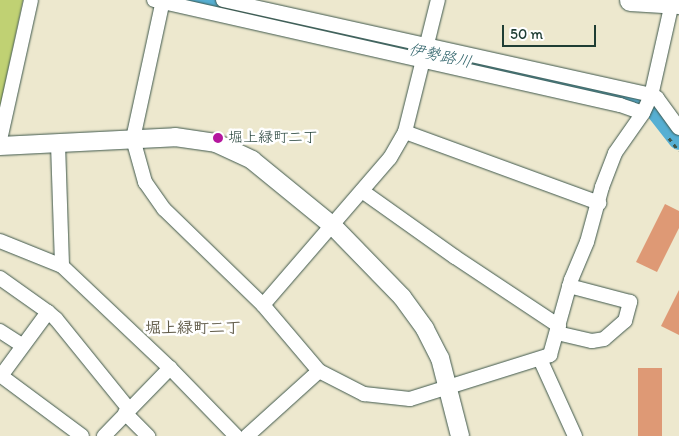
<!DOCTYPE html>
<meta charset="utf-8">
<style>
body{margin:0}
#map{position:relative;width:679px;height:436px;overflow:hidden;background:#ede8ce;font-family:Itim,"Klee One",sans-serif}
div>[style]{position:absolute}
.green>*{inset:0;background:#c0d173}
.river>*{height:22px;margin:-11px;padding:0 11px;transform-origin:11px;border-radius:11px;background:#56afd3}
.building>*{inset:0;background:#de9975;transform-origin:0 0}
.path>*{height:2.5px;margin-top:-1.25px;transform-origin:0;background:repeating-linear-gradient(90deg,#3e574b 0 4px,transparent 0 8px)}
.roads{filter:drop-shadow(0 0 1px #3e574b) drop-shadow(0 0 1px #3e574b)}
.minor>*{height:14px;margin:-7px;padding:0 7px;transform-origin:7px;border-radius:7px;background:#fff}
.tertiary>*{height:18px;margin:-9px;padding:0 9px;transform-origin:9px;border-radius:9px;background:#fff}
.primary>*{height:21px;margin:-10.5px;padding:0 10.5px;transform-origin:10.5px;border-radius:10.5px;background:#fff}
.dots>*{width:14px;height:14px;translate:-50% -50%;box-sizing:border-box;border:2px solid #fff;border-radius:50%}
span{translate:-50% -50%;white-space:nowrap;text-align:center;line-height:1.15;-webkit-text-stroke:5px #fff;paint-order:stroke}
.poi-label{font-size:15px;color:#1f3d34}
.left{translate:0 -50%;text-align:left}
.water-label{font-size:16px;color:#32656c;font-style:italic}
.neighbourhood-label{font-size:16px;color:#625d4b;font-weight:700}
.scale{position:absolute;left:502px;top:25px;width:94px;height:22px;box-sizing:border-box;border:2px solid #1f3d34;border-top:0;padding-left:6px;font-size:15px;line-height:18px;white-space:nowrap;color:#1f3d34;-webkit-text-stroke:4px #fff;paint-order:stroke}
</style>
<div id="map">
<div class="green">
<div style="clip-path:polygon(0 0,23px 0,0 107px)"></div>
</div>
<div class="river">
<div style="left:186px;top:0;width:465px;rotate:12.4deg"></div>
<div style="left:640px;top:100px;width:17px;rotate:28deg"></div>
<div style="left:655px;top:108px;width:39px;rotate:52deg"></div>
</div>
<div class="building">
<div style="clip-path:polygon(665px 204px,679px 211px,679px 228px,657px 272px,636px 262px)"></div>
<div style="clip-path:polygon(679px 290px,679px 335px,661px 326px)"></div>
<div style="left:638px;top:368px;width:24px;height:68px"></div>
</div>
<div class="path">
<div style="left:669px;top:138px;width:16px;rotate:52deg"></div>
</div>
<div class="roads">
<div class="minor">
<div style="left:154px;top:0;width:478px;rotate:12.7deg"></div>
<div style="left:620px;top:105px;width:24px;rotate:19deg"></div>
<div style="left:163px;top:0;width:142px;rotate:102.2deg"></div>
<div style="left:133px;top:139px;width:45px;rotate:74.4deg"></div>
<div style="left:145px;top:182px;width:33px;rotate:55deg"></div>
<div style="left:164px;top:209px;width:138px;rotate:44.1deg"></div>
<div style="left:263px;top:305px;width:87px;rotate:49.7deg"></div>
<div style="left:319px;top:371px;width:51px;rotate:27.1deg"></div>
<div style="left:364px;top:394px;width:46px;rotate:6.2deg"></div>
<div style="left:410px;top:399px;width:147px;rotate:-17.4deg"></div>
<div style="left:550px;top:355px;width:78px;rotate:-74.4deg"></div>
<div style="left:571px;top:280px;width:41px;rotate:-67.2deg"></div>
<div style="left:587px;top:242px;width:57px;rotate:-74.7deg"></div>
<div style="left:602px;top:187px;width:36px;rotate:-69deg"></div>
<div style="left:615px;top:153px;width:49px;rotate:-55deg"></div>
<div style="left:643px;top:113px;width:19px;rotate:-65deg"></div>
<div style="left:651px;top:96px;width:95px;rotate:-77.3deg"></div>
<div style="left:223px;top:0;width:439px;rotate:12.5deg"></div>
<div style="left:652px;top:95px;width:6px;rotate:31deg"></div>
<div style="left:657px;top:98px;width:37px;rotate:54deg"></div>
<div style="left:405px;top:132px;width:207px;rotate:20.1deg"></div>
<div style="left:0;top:140px;width:143px;rotate:-77.5deg"></div>
<div style="left:58px;top:144px;width:122px;rotate:88.1deg"></div>
<div style="left:362px;top:191px;width:114px;rotate:35.4deg"></div>
<div style="left:455px;top:257px;width:125px;rotate:33.6deg"></div>
<div style="left:0;top:241px;width:67px;rotate:22deg"></div>
<div style="left:62px;top:266px;width:149px;rotate:43.4deg"></div>
<div style="left:170px;top:368px;width:95px;rotate:45.9deg"></div>
<div style="left:0;top:278px;width:59px;rotate:35.3deg"></div>
<div style="left:48px;top:312px;width:79px;rotate:126.3deg"></div>
<div style="left:263px;top:305px;width:194px;rotate:-49.2deg"></div>
<div style="left:390px;top:158px;width:30px;rotate:-60deg"></div>
<div style="left:405px;top:132px;width:136px;rotate:-76deg"></div>
<div style="left:48px;top:312px;width:11px;rotate:41deg"></div>
<div style="left:56px;top:319px;width:116px;rotate:51deg"></div>
<div style="left:0;top:331px;width:27px;rotate:33deg"></div>
<div style="left:557px;top:333px;width:36px;rotate:13deg"></div>
<div style="left:592px;top:341px;width:12px;rotate:-9deg"></div>
<div style="left:604px;top:339px;width:28px;rotate:-41deg"></div>
<div style="left:625px;top:321px;width:20px;rotate:-75deg"></div>
<div style="left:630px;top:302px;width:63px;rotate:-165.3deg"></div>
<div style="left:540px;top:359px;width:85px;rotate:65.6deg"></div>
<div style="left:0;top:375px;width:102px;rotate:36.6deg"></div>
<div style="left:125px;top:413px;width:33px;rotate:45deg"></div>
<div style="left:104px;top:436px;width:95px;rotate:-45.9deg"></div>
<div style="left:247px;top:436px;width:97px;rotate:-42.1deg"></div>
</div>
<div class="tertiary">
<div style="left:0;top:146px;width:175px;rotate:-2.9deg"></div>
<div style="left:175px;top:137px;width:41px;rotate:8.3deg"></div>
<div style="left:216px;top:143px;width:40px;rotate:25deg"></div>
<div style="left:252px;top:160px;width:104px;rotate:39.2deg"></div>
<div style="left:333px;top:226px;width:99px;rotate:45.8deg"></div>
<div style="left:402px;top:297px;width:39px;rotate:54deg"></div>
<div style="left:425px;top:329px;width:33px;rotate:63deg"></div>
<div style="left:440px;top:358px;width:81px;rotate:75.6deg"></div>
</div>
<div class="primary">
<div style="left:630px;top:0;width:49px;rotate:3.5deg"></div>
</div>
</div>
<div class="dots">
<div style="left:218px;top:138px;background:#b5179e"></div>
</div>
<div class="poi-label">
<span class="left" style="left:228px;top:138px">堀上緑町二丁</span>
</div>
<div class="water-label">
<span style="left:440px;top:56px;rotate:12deg">伊勢路川</span>
</div>
<div class="neighbourhood-label">
<span style="left:193px;top:328px">堀上緑町二丁</span>
</div>
<div class="scale">50 m</div>
</div>
